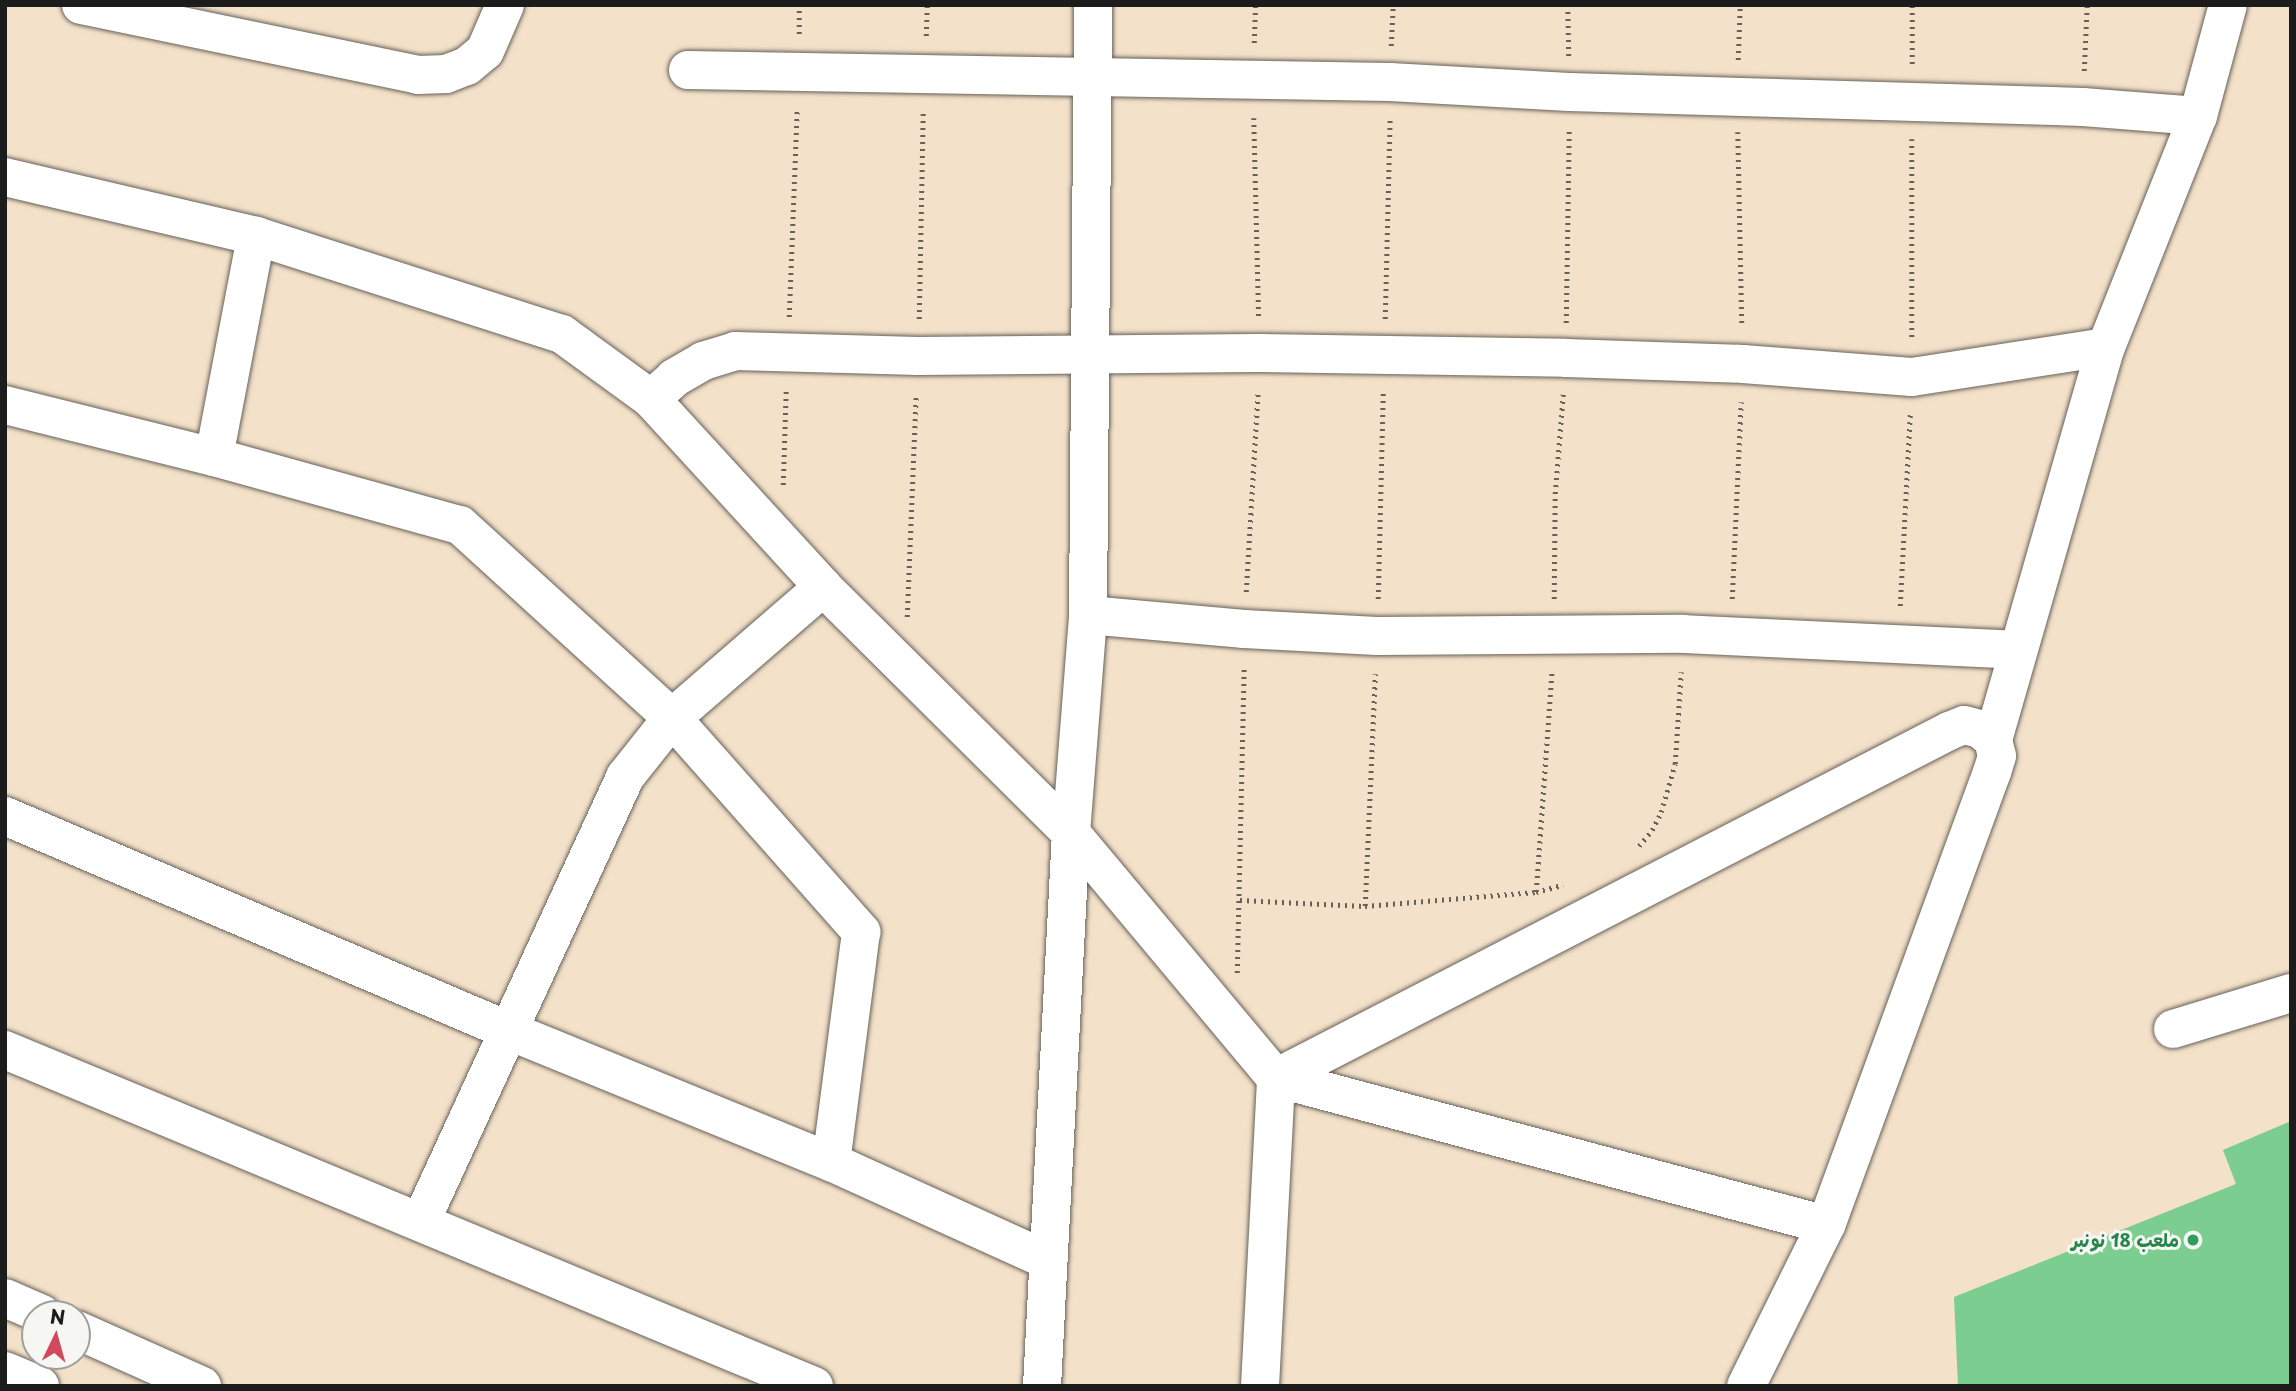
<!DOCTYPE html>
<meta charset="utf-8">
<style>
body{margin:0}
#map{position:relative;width:2296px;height:1391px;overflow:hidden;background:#f3e1c9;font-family:"Playpen Sans","Playpen Sans Arabic",sans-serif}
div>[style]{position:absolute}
.green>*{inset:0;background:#7bce90}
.path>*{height:4.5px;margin-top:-2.25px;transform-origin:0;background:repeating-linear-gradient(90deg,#676159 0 2px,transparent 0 7px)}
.roads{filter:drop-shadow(0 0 2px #676159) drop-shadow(0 0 2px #676159)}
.minor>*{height:38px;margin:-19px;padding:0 19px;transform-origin:19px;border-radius:19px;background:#fff}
.dots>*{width:19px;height:19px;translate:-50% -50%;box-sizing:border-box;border:4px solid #f6f6f2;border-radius:50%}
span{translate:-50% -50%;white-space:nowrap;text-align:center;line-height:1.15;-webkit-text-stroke:6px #f6f6f2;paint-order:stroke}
.leisure-label{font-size:18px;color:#27864d;font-weight:700}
.right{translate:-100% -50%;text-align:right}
.frame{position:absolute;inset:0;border:7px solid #1c1c1c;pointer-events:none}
.north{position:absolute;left:21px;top:1300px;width:70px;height:70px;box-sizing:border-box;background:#f6f6f2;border:2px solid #9f9f9c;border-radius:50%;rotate:5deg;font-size:19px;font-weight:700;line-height:28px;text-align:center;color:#1c1c1c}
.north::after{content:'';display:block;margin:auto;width:24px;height:32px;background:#d1495b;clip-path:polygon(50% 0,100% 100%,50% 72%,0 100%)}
</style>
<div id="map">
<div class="green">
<div style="clip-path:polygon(2291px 1121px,2291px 1386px,1958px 1386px,1954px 1297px,2236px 1184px,2223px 1150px)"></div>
</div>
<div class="path">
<div style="left:1568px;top:5px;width:52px;rotate:88.9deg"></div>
<div style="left:799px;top:34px;width:29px;rotate:-90deg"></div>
<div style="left:926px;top:36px;width:31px;rotate:-88deg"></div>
<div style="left:1254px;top:43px;width:38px;rotate:-88deg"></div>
<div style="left:1391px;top:46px;width:41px;rotate:-87.2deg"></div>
<div style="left:1738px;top:60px;width:55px;rotate:-87.9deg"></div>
<div style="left:1912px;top:64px;width:59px;rotate:-90deg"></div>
<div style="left:2084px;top:71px;width:66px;rotate:-87.4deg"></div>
<div style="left:1254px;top:118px;width:198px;rotate:88.6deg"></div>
<div style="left:1738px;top:132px;width:194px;rotate:88.8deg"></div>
<div style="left:1912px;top:139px;width:201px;rotate:90deg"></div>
<div style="left:789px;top:317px;width:208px;rotate:-87.8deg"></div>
<div style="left:919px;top:319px;width:208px;rotate:-88.9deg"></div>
<div style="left:1385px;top:319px;width:201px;rotate:-88.6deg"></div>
<div style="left:1566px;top:323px;width:194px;rotate:-89.1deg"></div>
<div style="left:783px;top:485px;width:96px;rotate:-88.2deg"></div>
<div style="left:1246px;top:592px;width:201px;rotate:-86.6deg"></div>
<div style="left:1378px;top:599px;width:208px;rotate:-88.6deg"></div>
<div style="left:1554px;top:599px;width:105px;rotate:-89.5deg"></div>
<div style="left:1555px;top:494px;width:100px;rotate:-85.4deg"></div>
<div style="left:1732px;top:599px;width:197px;rotate:-87.4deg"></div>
<div style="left:1900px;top:606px;width:194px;rotate:-87deg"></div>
<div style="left:907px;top:617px;width:223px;rotate:-87.7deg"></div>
<div style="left:1639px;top:846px;width:21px;rotate:-51deg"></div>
<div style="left:1652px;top:830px;width:20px;rotate:-63deg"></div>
<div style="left:1661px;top:812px;width:50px;rotate:-73.7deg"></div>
<div style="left:1675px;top:764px;width:92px;rotate:-86.3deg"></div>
<div style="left:1536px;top:892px;width:222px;rotate:-85.9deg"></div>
<div style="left:1240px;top:900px;width:125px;rotate:2.7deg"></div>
<div style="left:1365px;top:906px;width:172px;rotate:-4.7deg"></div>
<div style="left:1536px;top:892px;width:28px;rotate:-15deg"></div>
<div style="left:1365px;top:906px;width:232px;rotate:-87.5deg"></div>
<div style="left:1237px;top:973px;width:306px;rotate:-88.7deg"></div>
</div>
<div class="roads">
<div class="minor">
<div style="left:81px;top:5px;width:344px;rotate:11.7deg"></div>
<div style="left:418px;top:75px;width:28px;rotate:-2deg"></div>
<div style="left:446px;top:74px;width:22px;rotate:-21deg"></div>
<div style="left:467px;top:66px;width:23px;rotate:-40deg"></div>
<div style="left:485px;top:51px;width:50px;rotate:-66.5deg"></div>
<div style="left:688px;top:70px;width:702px;rotate:0.98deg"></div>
<div style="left:1390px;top:82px;width:179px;rotate:3.2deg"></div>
<div style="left:1569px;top:92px;width:514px;rotate:1.67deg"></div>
<div style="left:2083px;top:107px;width:115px;rotate:4.5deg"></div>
<div style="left:5px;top:177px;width:258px;rotate:13.2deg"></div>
<div style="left:256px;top:236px;width:321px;rotate:17.8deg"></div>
<div style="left:562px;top:334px;width:110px;rotate:36.1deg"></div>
<div style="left:651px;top:399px;width:255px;rotate:47.5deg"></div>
<div style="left:823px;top:587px;width:349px;rotate:44.8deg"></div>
<div style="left:1071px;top:833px;width:319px;rotate:50.1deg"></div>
<div style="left:1276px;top:1078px;width:569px;rotate:14.96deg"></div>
<div style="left:651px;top:399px;width:31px;rotate:-42deg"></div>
<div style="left:674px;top:378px;width:34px;rotate:-30deg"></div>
<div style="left:703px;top:361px;width:34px;rotate:-17deg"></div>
<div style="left:735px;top:351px;width:183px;rotate:1.6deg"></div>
<div style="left:918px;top:356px;width:342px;rotate:-0.5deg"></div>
<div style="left:1260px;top:353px;width:306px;rotate:0.9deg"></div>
<div style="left:1566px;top:358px;width:177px;rotate:1.9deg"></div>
<div style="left:1743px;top:364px;width:169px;rotate:4.4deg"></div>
<div style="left:1912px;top:377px;width:196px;rotate:-8.8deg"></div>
<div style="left:5px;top:405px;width:215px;rotate:14deg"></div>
<div style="left:214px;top:457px;width:255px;rotate:15.5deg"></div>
<div style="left:460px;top:525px;width:287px;rotate:42.3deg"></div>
<div style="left:672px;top:718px;width:286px;rotate:48.5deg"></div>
<div style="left:861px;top:932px;width:232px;rotate:97.4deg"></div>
<div style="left:214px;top:457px;width:225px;rotate:-79.2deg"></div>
<div style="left:1088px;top:615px;width:157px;rotate:5.1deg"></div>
<div style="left:1244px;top:629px;width:133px;rotate:3deg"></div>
<div style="left:1377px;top:636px;width:306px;rotate:-0.4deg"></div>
<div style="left:1683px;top:634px;width:335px;rotate:2.7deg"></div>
<div style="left:1993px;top:740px;width:409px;rotate:-74deg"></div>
<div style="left:2106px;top:347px;width:249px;rotate:-68.3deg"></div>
<div style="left:2198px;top:116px;width:115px;rotate:-74.9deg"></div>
<div style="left:5px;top:816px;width:546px;rotate:23.09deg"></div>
<div style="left:507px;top:1030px;width:350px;rotate:22.2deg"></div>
<div style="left:831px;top:1162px;width:237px;rotate:24.4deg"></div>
<div style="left:2173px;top:1029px;width:123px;rotate:-17deg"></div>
<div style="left:5px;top:1050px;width:876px;rotate:22.55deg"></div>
<div style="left:421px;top:1221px;width:489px;rotate:-65.3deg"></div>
<div style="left:625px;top:777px;width:75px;rotate:-51.5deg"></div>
<div style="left:672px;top:718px;width:200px;rotate:-40.9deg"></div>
<div style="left:5px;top:1298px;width:40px;rotate:23.4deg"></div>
<div style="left:77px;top:1330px;width:137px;rotate:24.1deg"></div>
<div style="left:5px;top:1371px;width:38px;rotate:23deg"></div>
<div style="left:1042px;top:1386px;width:554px;rotate:-87deg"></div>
<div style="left:1071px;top:833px;width:219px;rotate:-85.5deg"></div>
<div style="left:1088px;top:615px;width:610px;rotate:-89.53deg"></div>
<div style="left:1260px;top:1386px;width:308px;rotate:-87deg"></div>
<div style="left:1276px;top:1078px;width:757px;rotate:-27.28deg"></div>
<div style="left:1949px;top:731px;width:16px;rotate:-22deg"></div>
<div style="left:1964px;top:725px;width:16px;rotate:14deg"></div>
<div style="left:1980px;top:729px;width:17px;rotate:40deg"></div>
<div style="left:1993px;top:740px;width:16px;rotate:76deg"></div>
<div style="left:1997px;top:756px;width:17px;rotate:107deg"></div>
<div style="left:1992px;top:772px;width:482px;rotate:110.1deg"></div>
<div style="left:1826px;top:1225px;width:180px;rotate:116.4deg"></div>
</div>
</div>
<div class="dots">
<div style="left:2193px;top:1240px;background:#2e9e5b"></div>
</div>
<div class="leisure-label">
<span class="right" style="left:2179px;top:1240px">ملعب 18 نونبر</span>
</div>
<div class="frame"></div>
<div class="north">N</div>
</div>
